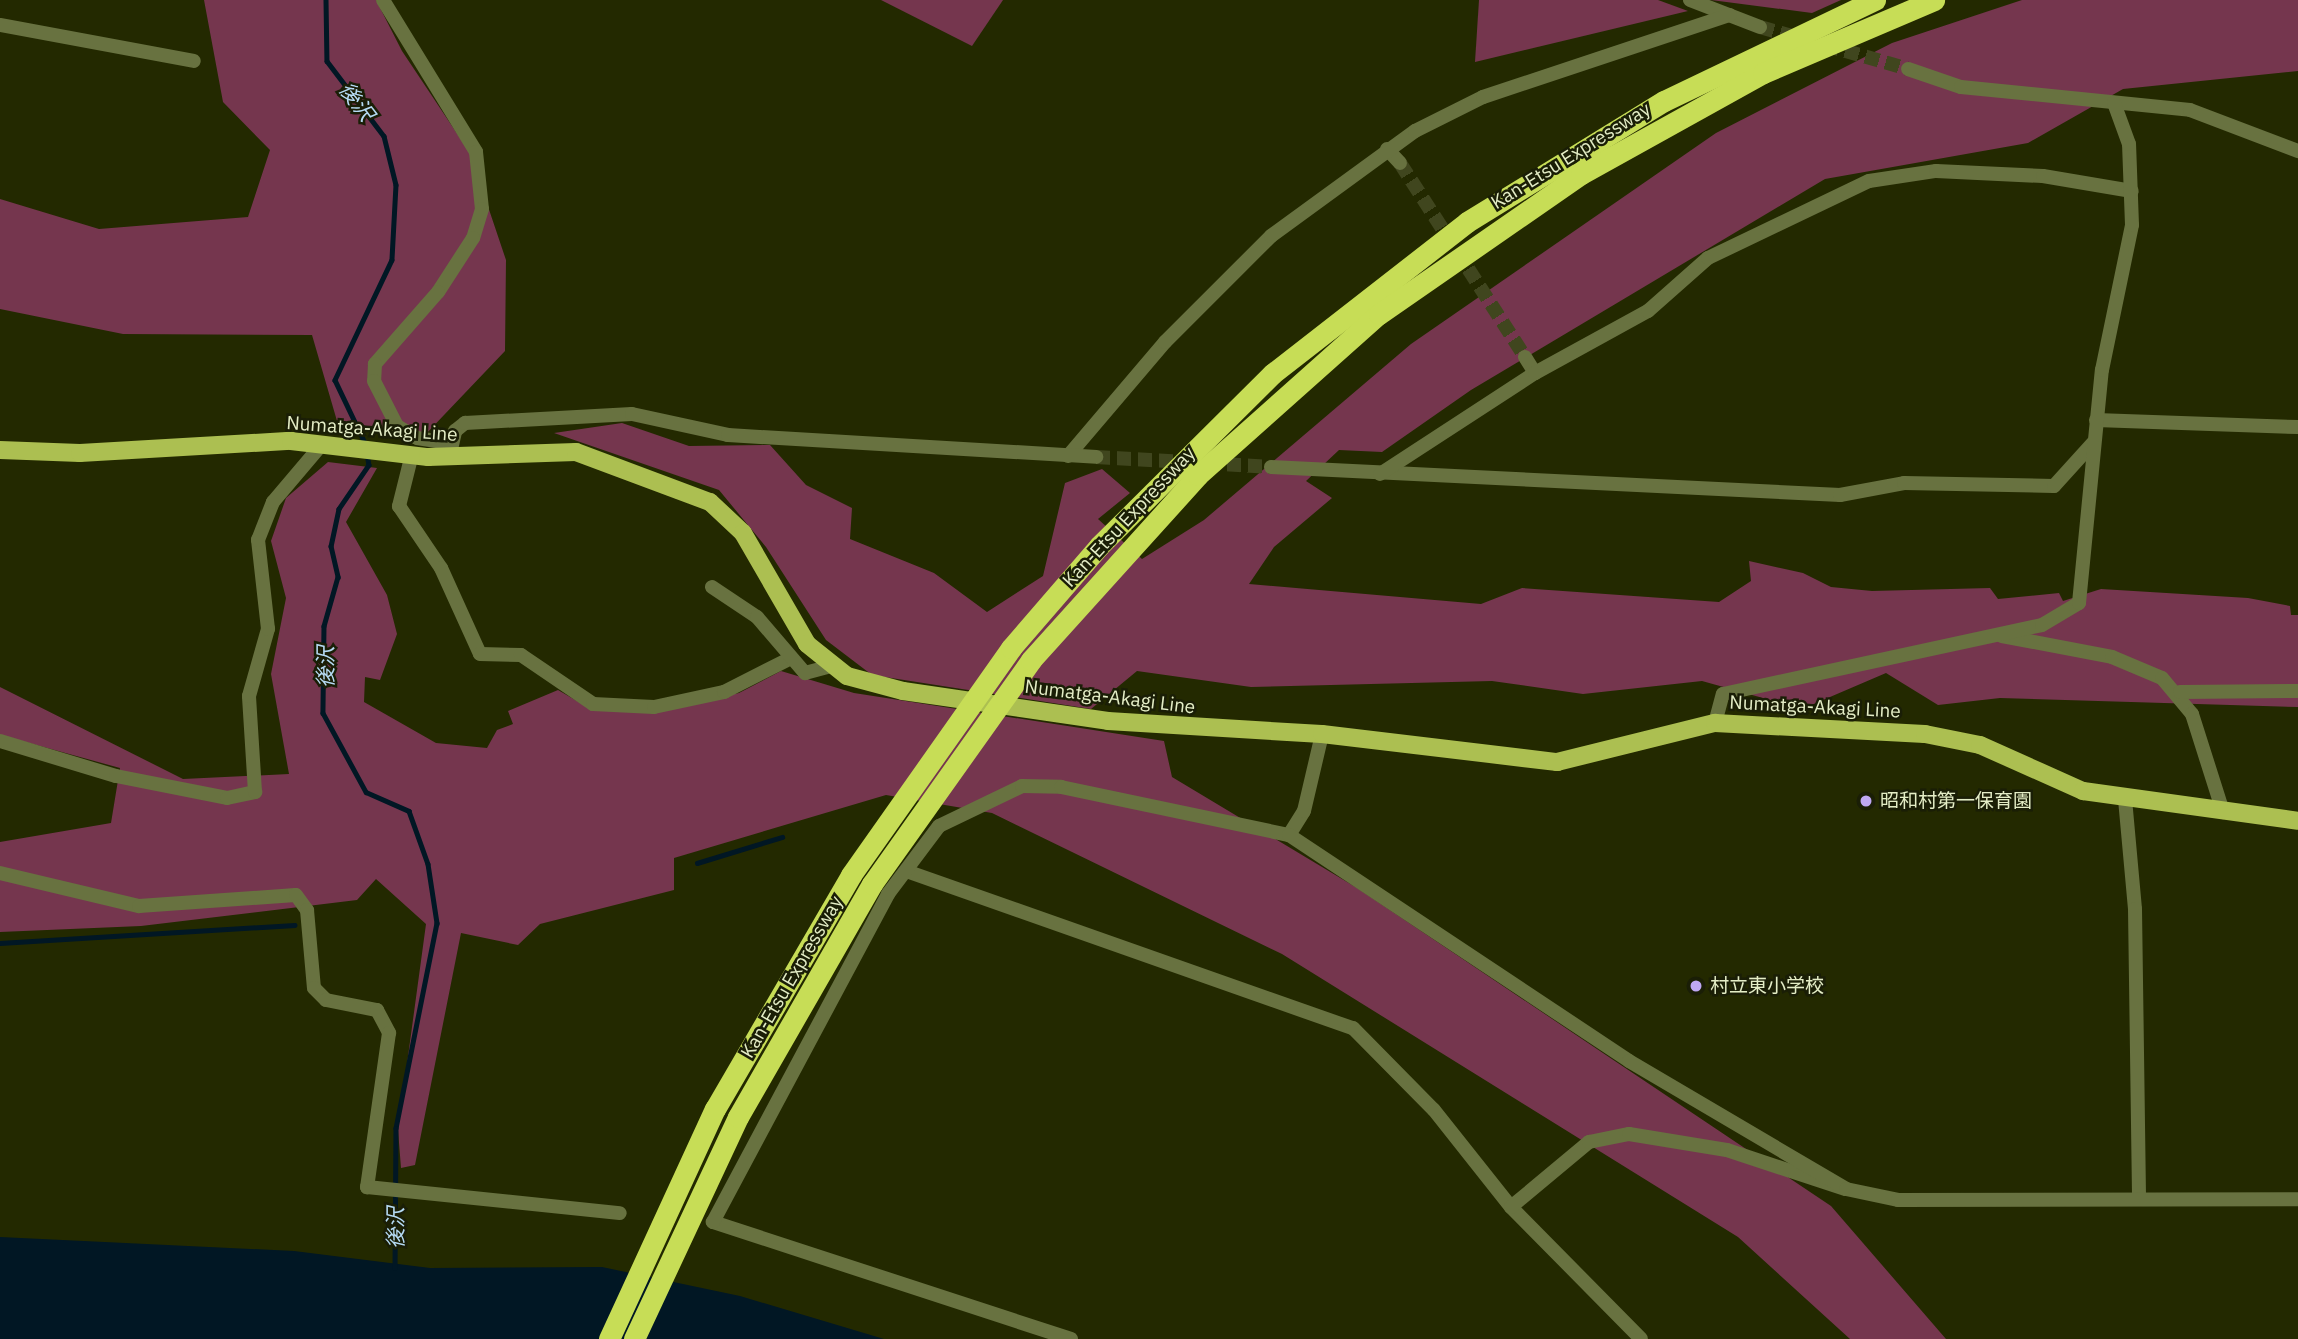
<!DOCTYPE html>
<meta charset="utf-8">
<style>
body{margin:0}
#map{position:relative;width:2298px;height:1339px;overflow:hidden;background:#232900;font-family:"IBM Plex Sans","Noto Sans JP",sans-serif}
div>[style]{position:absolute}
.green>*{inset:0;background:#75364e}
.water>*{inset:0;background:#011724}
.stream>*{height:4.5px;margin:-2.25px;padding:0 2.25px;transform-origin:2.25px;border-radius:2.25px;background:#011724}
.minor-tunnel>*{height:14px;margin-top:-7px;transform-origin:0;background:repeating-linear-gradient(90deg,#40461e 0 14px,transparent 0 21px)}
.minor>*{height:14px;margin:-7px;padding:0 7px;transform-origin:7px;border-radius:7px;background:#687240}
.major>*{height:18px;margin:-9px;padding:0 9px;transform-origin:9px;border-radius:9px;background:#acbf51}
.highway>*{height:21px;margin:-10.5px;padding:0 10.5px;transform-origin:10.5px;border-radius:10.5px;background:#c7dd56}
.dots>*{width:19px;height:19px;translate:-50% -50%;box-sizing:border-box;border:4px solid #1a1e06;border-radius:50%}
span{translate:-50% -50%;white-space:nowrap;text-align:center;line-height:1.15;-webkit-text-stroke:5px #1a1e06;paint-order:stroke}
.street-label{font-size:19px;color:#e4edc6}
.poi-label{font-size:19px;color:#e4edc6}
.left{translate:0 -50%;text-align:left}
.water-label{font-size:21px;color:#b6dbf4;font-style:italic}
</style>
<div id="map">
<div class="green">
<div style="clip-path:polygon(204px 0,376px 0,402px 51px,470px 153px,506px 260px,505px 351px,424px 436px,337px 421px,312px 335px,123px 334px,0 309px,0 199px,99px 229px,248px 217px,270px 150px,223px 102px)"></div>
<div style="clip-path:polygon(881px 0,1003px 0,972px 46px)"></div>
<div style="clip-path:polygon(1479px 0,1658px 0,1688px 11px,1475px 62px)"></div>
<div style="clip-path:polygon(1711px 0,1841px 0,1812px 13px)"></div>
<div style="clip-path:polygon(2022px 0,2298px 0,2298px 71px,2123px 89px,2028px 143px,1825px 179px,1471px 390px,1382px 452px,1339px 450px,1306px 481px,1332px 498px,1274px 547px,1249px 584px,1481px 604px,1522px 588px,1719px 602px,1751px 581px,1749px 561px,1803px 573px,1831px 587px,1872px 591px,1990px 588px,1998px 599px,2059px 593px,2063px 601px,2101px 589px,2248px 598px,2290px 606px,2291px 615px,2298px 615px,2298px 707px,2000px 698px,1938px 705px,1886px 673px,1802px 709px,1702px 681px,1583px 694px,1492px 681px,1251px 687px,1137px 671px,1091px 709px,872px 675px,826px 640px,766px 547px,719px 490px,554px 433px,622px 423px,689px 446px,770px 445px,806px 485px,852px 508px,850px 539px,934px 573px,987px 612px,1043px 576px,1065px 483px,1102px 469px,1130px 493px,1098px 519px,1142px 559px,1204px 520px,1411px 344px,1716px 133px,1892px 43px)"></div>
<div style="clip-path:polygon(328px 462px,377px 468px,346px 522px,387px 595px,397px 634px,380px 680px,365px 677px,364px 702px,436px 743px,487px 748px,497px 730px,513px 724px,508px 711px,558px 690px,589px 708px,648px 713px,739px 693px,781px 671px,854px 693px,1164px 741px,1172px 777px,1357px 888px,1831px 1206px,1946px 1339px,1850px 1339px,1738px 1237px,1282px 954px,992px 813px,886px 795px,674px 858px,674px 890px,540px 924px,518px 945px,461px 933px,415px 1165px,401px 1168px,398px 1130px,426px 924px,376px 879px,357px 900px,141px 926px,0 932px,0 842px,111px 823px,120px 768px,0 735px,0 687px,183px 779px,289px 774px,271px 674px,286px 598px,271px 541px,286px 498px)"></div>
</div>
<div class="water">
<div style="clip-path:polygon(0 1237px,294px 1251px,430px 1268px,602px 1267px,740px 1296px,884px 1339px,0 1339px)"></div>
</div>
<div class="stream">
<div style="left:326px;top:0;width:61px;rotate:89.1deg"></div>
<div style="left:327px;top:61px;width:94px;rotate:52.8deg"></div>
<div style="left:384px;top:136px;width:50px;rotate:76.2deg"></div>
<div style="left:396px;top:185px;width:75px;rotate:93.1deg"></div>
<div style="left:392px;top:260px;width:133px;rotate:115.4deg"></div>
<div style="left:335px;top:380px;width:72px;rotate:64.5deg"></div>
<div style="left:367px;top:453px;width:12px;rotate:81deg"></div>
<div style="left:369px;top:465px;width:53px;rotate:124.3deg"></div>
<div style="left:339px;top:509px;width:38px;rotate:102deg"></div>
<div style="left:331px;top:546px;width:32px;rotate:77deg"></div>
<div style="left:338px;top:577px;width:51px;rotate:105.9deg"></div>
<div style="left:324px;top:626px;width:87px;rotate:90.7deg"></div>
<div style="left:323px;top:713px;width:90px;rotate:61.4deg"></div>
<div style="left:366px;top:792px;width:47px;rotate:23.8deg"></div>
<div style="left:409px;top:811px;width:56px;rotate:70.3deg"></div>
<div style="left:428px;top:864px;width:60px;rotate:81.3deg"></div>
<div style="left:437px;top:923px;width:209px;rotate:101.3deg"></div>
<div style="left:396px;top:1128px;width:140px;rotate:90.4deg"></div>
<div style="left:697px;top:863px;width:89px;rotate:-17deg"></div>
<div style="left:0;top:943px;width:295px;rotate:-3.5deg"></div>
</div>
<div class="minor-tunnel">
<div style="left:1760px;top:27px;width:41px;rotate:15.8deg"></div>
<div style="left:1825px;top:45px;width:86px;rotate:16.1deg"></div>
<div style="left:1400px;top:163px;width:231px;rotate:57.2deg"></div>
<div style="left:1096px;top:457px;width:90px;rotate:3.2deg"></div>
<div style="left:1206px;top:463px;width:65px;rotate:3.5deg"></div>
</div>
<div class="minor">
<div style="left:383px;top:0;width:178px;rotate:58.5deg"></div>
<div style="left:476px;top:152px;width:57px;rotate:84deg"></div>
<div style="left:482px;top:209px;width:30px;rotate:107deg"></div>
<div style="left:473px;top:238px;width:64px;rotate:122.9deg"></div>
<div style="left:438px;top:292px;width:96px;rotate:131.2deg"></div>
<div style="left:375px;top:364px;width:17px;rotate:93deg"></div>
<div style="left:374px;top:381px;width:51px;rotate:62.9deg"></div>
<div style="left:397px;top:426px;width:23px;rotate:31deg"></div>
<div style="left:417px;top:438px;width:33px;rotate:9deg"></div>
<div style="left:1690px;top:0;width:75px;rotate:21.1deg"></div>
<div style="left:0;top:25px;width:197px;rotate:10.5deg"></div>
<div style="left:1908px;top:69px;width:56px;rotate:18.8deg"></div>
<div style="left:1961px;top:87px;width:230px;rotate:5.7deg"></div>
<div style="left:2190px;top:110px;width:116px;rotate:20.8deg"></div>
<div style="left:1387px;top:149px;width:19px;rotate:47deg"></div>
<div style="left:1525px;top:357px;width:19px;rotate:58deg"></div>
<div style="left:2096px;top:420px;width:202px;rotate:2deg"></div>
<div style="left:412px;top:454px;width:54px;rotate:104deg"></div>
<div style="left:399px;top:506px;width:75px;rotate:55.9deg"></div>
<div style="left:441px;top:568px;width:94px;rotate:65.6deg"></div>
<div style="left:480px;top:654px;width:41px;rotate:1.4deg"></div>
<div style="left:521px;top:655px;width:87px;rotate:34.2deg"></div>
<div style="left:593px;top:704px;width:61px;rotate:2.8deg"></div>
<div style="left:654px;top:707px;width:72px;rotate:-12.1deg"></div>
<div style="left:724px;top:692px;width:73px;rotate:-26.9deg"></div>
<div style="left:1068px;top:456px;width:150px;rotate:-49.6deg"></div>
<div style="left:1165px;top:342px;width:150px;rotate:-45deg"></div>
<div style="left:1271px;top:236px;width:178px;rotate:-36.1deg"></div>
<div style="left:1415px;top:131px;width:76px;rotate:-26.6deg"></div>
<div style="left:1483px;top:97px;width:260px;rotate:-18.4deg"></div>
<div style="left:449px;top:458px;width:28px;rotate:-77deg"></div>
<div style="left:455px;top:431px;width:13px;rotate:-39deg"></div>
<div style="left:465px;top:423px;width:167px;rotate:-3.1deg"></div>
<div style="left:632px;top:414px;width:98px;rotate:12.3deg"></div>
<div style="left:728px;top:435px;width:369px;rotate:3.4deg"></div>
<div style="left:1271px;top:467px;width:570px;rotate:2.82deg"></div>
<div style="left:1840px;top:495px;width:65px;rotate:-10.6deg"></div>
<div style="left:1904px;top:483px;width:150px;rotate:1.1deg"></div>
<div style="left:2054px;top:486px;width:58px;rotate:-47.8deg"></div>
<div style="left:1380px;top:474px;width:185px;rotate:-33.1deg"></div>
<div style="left:1535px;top:373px;width:129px;rotate:-28.8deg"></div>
<div style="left:1648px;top:311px;width:80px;rotate:-41.5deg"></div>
<div style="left:1708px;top:258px;width:178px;rotate:-25.6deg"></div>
<div style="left:1869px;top:181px;width:68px;rotate:-8.5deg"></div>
<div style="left:1936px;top:171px;width:107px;rotate:2.7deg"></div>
<div style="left:2043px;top:176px;width:90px;rotate:9.6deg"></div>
<div style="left:712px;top:587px;width:54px;rotate:33.7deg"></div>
<div style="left:757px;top:617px;width:74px;rotate:49.4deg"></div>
<div style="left:805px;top:673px;width:28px;rotate:-15deg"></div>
<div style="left:2002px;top:636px;width:112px;rotate:10.8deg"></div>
<div style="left:2112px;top:657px;width:54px;rotate:22.8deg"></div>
<div style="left:2162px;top:678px;width:47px;rotate:50.2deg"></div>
<div style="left:2192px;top:714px;width:103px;rotate:72.4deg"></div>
<div style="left:2180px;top:692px;width:118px;rotate:-0.5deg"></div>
<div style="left:1715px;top:723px;width:30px;rotate:-75deg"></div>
<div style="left:1723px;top:694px;width:326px;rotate:-12.2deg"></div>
<div style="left:2042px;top:625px;width:43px;rotate:-30.7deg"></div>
<div style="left:2079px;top:603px;width:234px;rotate:-84.4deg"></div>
<div style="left:2102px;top:370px;width:148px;rotate:-78.3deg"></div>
<div style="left:2132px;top:225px;width:81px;rotate:-92.1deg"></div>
<div style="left:2129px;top:144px;width:44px;rotate:-110.1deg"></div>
<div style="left:0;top:741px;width:121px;rotate:16.8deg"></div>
<div style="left:116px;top:776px;width:113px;rotate:11.2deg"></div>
<div style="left:227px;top:798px;width:29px;rotate:-12deg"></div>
<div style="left:255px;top:792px;width:96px;rotate:-93.6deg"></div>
<div style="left:249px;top:696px;width:70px;rotate:-74.2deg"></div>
<div style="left:268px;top:629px;width:90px;rotate:-96.4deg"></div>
<div style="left:258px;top:540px;width:41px;rotate:-68.5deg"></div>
<div style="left:273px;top:502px;width:77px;rotate:-49.7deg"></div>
<div style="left:2125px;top:799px;width:110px;rotate:84.8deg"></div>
<div style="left:2135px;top:909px;width:287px;rotate:89.2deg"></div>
<div style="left:1289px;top:835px;width:28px;rotate:-58deg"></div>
<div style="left:1304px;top:811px;width:79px;rotate:-76.8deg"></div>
<div style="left:909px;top:872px;width:471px;rotate:19.4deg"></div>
<div style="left:1353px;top:1028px;width:115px;rotate:45.4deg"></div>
<div style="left:1434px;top:1110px;width:124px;rotate:51.6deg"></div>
<div style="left:1511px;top:1207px;width:185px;rotate:45.4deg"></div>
<div style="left:0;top:873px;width:143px;rotate:13.4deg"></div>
<div style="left:139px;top:906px;width:157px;rotate:-4deg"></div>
<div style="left:296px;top:895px;width:19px;rotate:54deg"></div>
<div style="left:307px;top:910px;width:78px;rotate:84.9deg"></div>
<div style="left:314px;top:988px;width:17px;rotate:45deg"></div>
<div style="left:326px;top:1000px;width:52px;rotate:11.1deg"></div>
<div style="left:377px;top:1010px;width:26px;rotate:62deg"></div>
<div style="left:389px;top:1033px;width:156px;rotate:98.1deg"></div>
<div style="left:367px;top:1187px;width:254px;rotate:5.9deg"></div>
<div style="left:1511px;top:1207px;width:102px;rotate:-39.8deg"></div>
<div style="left:1589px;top:1142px;width:41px;rotate:-11.3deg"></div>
<div style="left:1629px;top:1134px;width:99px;rotate:9.3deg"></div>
<div style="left:1727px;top:1150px;width:124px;rotate:18.3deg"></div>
<div style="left:1071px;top:1339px;width:377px;rotate:-161.9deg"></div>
<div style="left:713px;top:1222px;width:372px;rotate:-61.9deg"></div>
<div style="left:888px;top:894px;width:85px;rotate:-53.1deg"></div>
<div style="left:939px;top:826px;width:92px;rotate:-25.7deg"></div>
<div style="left:1022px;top:786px;width:39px;rotate:1deg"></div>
<div style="left:1061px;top:787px;width:233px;rotate:11.9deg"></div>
<div style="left:1289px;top:835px;width:408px;rotate:33.6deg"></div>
<div style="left:1629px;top:1061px;width:252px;rotate:30.5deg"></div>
<div style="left:1846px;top:1189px;width:53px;rotate:11.9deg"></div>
<div style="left:1898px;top:1200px;width:400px;rotate:-0.1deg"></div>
</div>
<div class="major">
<div style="left:0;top:450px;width:80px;rotate:2.1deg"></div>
<div style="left:80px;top:453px;width:211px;rotate:-3.3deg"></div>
<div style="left:291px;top:441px;width:138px;rotate:6.7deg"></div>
<div style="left:428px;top:457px;width:148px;rotate:-1.9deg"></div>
<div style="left:576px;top:452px;width:143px;rotate:20.5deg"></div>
<div style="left:710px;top:502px;width:45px;rotate:43.2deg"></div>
<div style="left:743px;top:533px;width:128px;rotate:60deg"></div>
<div style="left:807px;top:644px;width:51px;rotate:38.7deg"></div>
<div style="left:847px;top:676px;width:58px;rotate:15deg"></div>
<div style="left:903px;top:691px;width:207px;rotate:8.3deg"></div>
<div style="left:1108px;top:721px;width:214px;rotate:3.5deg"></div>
<div style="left:1322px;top:734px;width:237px;rotate:6.8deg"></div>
<div style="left:1557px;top:762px;width:163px;rotate:-13.9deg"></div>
<div style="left:1715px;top:723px;width:210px;rotate:3deg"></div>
<div style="left:1925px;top:734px;width:56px;rotate:11.3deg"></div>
<div style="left:1980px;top:745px;width:113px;rotate:24.1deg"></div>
<div style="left:2083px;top:791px;width:217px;rotate:7.9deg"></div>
</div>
<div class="highway">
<div style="left:609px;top:1339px;width:253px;rotate:-65.3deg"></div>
<div style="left:715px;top:1109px;width:271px;rotate:-59.8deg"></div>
<div style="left:851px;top:875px;width:278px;rotate:-54.8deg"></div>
<div style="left:1011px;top:648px;width:135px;rotate:-49.2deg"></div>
<div style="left:1099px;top:546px;width:244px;rotate:-44.8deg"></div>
<div style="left:1272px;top:374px;width:247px;rotate:-37.9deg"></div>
<div style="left:1467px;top:222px;width:231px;rotate:-31.6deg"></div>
<div style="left:1664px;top:101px;width:234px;rotate:-25.6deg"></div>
<div style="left:634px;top:1339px;width:245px;rotate:-64.9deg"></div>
<div style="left:738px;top:1117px;width:269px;rotate:-60.1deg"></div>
<div style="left:872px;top:884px;width:275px;rotate:-54.6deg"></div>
<div style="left:1031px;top:660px;width:249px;rotate:-47.9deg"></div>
<div style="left:1198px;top:475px;width:242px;rotate:-41.7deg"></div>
<div style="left:1379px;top:314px;width:246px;rotate:-34.7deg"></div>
<div style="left:1581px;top:174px;width:208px;rotate:-29deg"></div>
<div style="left:1763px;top:73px;width:186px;rotate:-23.1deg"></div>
</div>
<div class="dots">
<div style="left:1866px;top:801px;background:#bfa8f4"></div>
<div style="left:1696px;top:986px;background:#bfa8f4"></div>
</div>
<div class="street-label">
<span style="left:1571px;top:156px;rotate:-32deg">Kan-Etsu Expressway</span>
<span style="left:372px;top:429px;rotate:4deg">Numatga-Akagi Line</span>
<span style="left:1129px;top:517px;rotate:-47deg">Kan-Etsu Expressway</span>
<span style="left:1110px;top:697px;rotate:7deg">Numatga-Akagi Line</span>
<span style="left:1815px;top:707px;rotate:3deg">Numatga-Akagi Line</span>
<span style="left:792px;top:977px;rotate:-60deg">Kan-Etsu Expressway</span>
</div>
<div class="poi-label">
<span class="left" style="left:1880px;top:801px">昭和村第一保育園</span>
<span class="left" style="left:1710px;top:986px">村立東小学校</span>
</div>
<div class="water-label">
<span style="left:357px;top:101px;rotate:53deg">後沢</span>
<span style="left:325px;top:667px;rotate:-90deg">後沢</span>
<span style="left:395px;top:1228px;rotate:-90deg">後沢</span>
</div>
</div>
